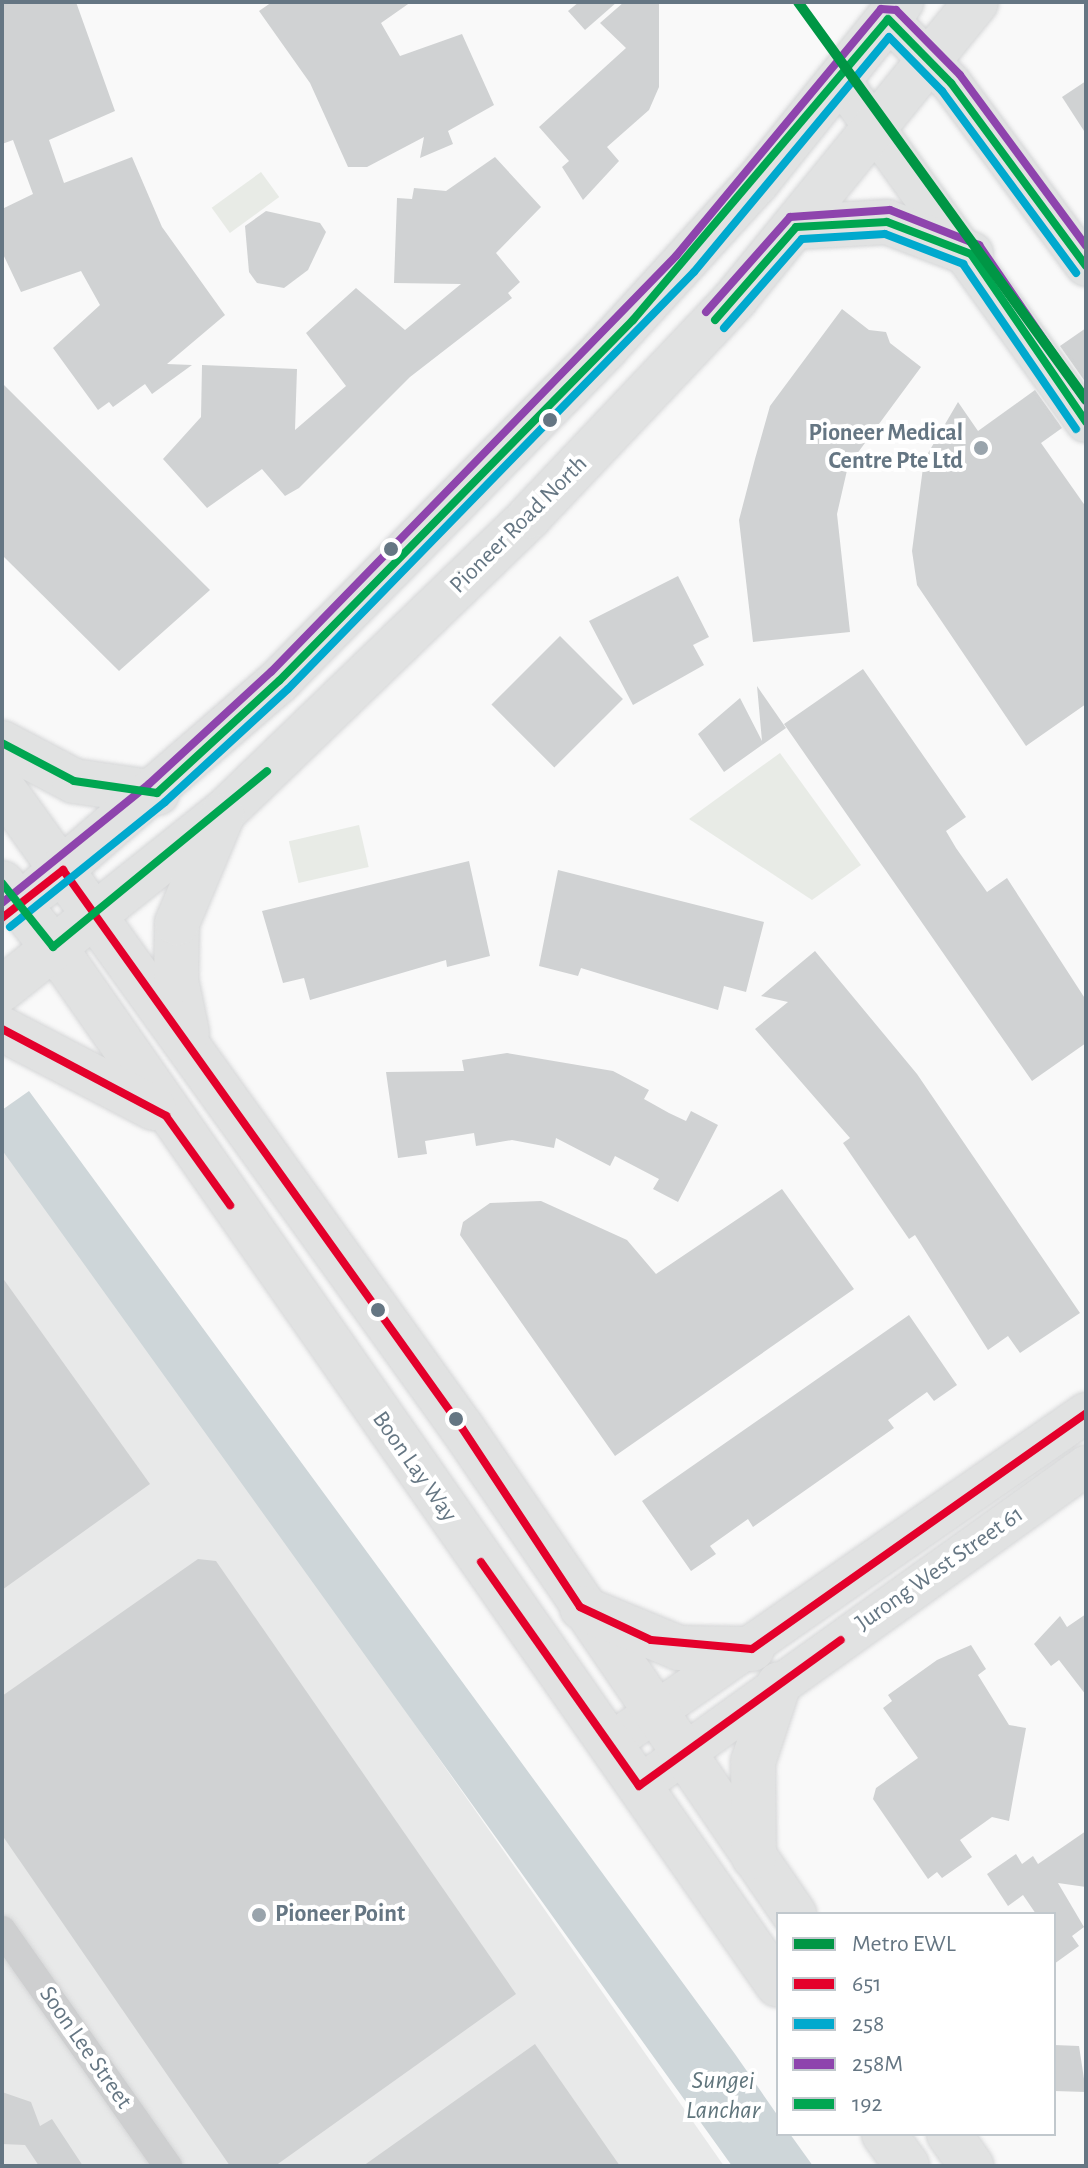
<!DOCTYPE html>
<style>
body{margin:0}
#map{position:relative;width:1088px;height:2168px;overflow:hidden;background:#f9f9f9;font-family:"Alegreya Sans",sans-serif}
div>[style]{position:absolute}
.built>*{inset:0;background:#e8e9e9}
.green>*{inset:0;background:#e8ebe6;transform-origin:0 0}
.water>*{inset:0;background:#ced6d9}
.building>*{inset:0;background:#d0d2d3;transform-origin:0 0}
.roads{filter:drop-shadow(0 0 2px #d5d6d7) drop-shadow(0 0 2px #d5d6d7)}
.street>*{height:28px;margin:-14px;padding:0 14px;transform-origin:14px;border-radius:14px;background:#cecfd0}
.secondary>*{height:40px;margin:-20px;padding:0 20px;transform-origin:20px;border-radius:20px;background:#e1e2e2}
.primary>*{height:44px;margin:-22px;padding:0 22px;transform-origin:22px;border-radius:22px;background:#e1e2e2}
.bus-1>*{height:8px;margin:-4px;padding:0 4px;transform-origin:4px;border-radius:4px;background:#e4002b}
.bus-2>*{height:8px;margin:-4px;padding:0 4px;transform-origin:4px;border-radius:4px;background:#00a9ce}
.bus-3>*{height:8px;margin:-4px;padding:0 4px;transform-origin:4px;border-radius:4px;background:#8e44ad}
.bus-4>*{height:8px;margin:-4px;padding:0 4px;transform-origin:4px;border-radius:4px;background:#00a651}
.metro-1>*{height:10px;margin:-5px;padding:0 5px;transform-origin:5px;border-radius:5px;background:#009645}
.dots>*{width:22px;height:22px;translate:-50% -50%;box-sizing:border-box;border:4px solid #fff;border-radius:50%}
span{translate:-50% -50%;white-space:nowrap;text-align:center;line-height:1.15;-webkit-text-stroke:8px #fff;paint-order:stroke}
.poi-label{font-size:24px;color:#657683;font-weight:700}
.right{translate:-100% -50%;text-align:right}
.left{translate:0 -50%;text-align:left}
.street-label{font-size:24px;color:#657683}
.water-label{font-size:26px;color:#60757c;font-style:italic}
.frame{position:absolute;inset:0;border:4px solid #657683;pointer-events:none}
.legend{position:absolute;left:776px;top:1912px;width:280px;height:224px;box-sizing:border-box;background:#fff;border:2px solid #c1c8cd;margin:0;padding:10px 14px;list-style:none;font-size:24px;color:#657683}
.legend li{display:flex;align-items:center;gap:16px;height:40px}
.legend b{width:40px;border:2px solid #c1c8cd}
</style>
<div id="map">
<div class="built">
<div style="clip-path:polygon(2px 1134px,724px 2166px,2px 2166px)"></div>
</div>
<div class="green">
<div style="left:261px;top:172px;width:31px;height:61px;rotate:54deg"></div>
<div style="clip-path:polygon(780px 753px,861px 865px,812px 900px,689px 819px)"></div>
<div style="left:359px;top:825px;width:43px;height:72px;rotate:77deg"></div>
</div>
<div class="water">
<div style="clip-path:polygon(29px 1091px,735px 2054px,778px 2116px,778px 2134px,790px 2134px,813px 2166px,732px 2166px,2px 1150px,2px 1110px)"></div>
</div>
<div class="building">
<div style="clip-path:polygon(2px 2px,76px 2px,115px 111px,49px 140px,64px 183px,132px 157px,162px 227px,225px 315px,167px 364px,192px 365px,152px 394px,145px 384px,113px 407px,109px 402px,98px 410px,53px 348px,100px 305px,81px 271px,21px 292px,2px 252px,2px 209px,33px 194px,13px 140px,2px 144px)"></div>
<div style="clip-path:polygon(272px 2px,411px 2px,381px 23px,400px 56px,462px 34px,494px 105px,448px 131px,453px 144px,420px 158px,424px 137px,367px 167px,348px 167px,310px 83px,259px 11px)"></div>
<div style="clip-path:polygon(579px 2px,617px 2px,585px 30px,568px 11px)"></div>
<div style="clip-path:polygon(624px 2px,659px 2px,659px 87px,649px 110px,607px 147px,619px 161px,583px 200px,562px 167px,569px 161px,539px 127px,626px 48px,600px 23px)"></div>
<div style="clip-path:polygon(1086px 81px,1086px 134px,1062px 97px)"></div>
<div style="clip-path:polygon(495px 157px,541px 207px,496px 253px,520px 282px,508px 293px,512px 298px,410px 377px,299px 488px,285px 496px,262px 469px,207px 508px,163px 459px,201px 417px,202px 365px,297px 369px,295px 430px,346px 386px,306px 333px,356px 288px,405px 330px,461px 284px,394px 283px,397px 198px,412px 199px,414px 188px,446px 191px)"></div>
<div style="clip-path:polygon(266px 211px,320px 223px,326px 232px,308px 270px,284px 288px,257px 283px,249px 272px,245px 226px)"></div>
<div style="clip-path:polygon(842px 309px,869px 330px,886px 332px,890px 343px,921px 367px,848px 466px,837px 514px,850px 632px,753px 642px,739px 520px,755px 459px,770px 406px)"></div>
<div style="clip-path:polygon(1086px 328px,1086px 383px,1060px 346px)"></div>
<div style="clip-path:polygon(2px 383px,210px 590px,119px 671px,2px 555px)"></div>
<div style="clip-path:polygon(1035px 390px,1062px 428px,1041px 443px,1086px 507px,1086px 704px,1026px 746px,917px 585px,912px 551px,924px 460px,958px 402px,978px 431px)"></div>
<div style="clip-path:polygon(678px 576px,709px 637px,693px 645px,704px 665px,633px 705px,589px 621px)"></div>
<div style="left:560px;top:636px;width:89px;height:97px;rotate:45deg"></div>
<div style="clip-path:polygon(863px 669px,966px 817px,946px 831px,956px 848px,987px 892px,1007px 878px,1086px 1000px,1086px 1043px,1032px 1081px,784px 724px)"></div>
<div style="clip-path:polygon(757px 686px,786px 728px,724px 772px,698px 734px,740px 698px,762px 741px)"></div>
<div style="clip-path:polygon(469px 861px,490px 956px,447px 967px,446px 960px,310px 1000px,304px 978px,283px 983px,262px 911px)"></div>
<div style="clip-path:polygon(558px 870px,764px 922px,746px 992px,724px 986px,718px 1010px,581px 968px,578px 976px,539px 966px)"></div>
<div style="clip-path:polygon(815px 951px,917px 1074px,1080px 1313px,1020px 1353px,1008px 1336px,988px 1350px,915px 1235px,909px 1239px,843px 1143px,850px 1138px,755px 1029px,788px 1002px,761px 996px)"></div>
<div style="clip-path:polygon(507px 1053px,613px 1071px,649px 1090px,644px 1099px,669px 1113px,686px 1121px,691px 1111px,718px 1125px,678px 1202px,653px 1189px,659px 1179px,615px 1156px,610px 1166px,556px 1138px,554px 1148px,512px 1140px,476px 1146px,474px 1133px,425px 1141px,427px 1154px,398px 1158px,386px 1072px,464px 1071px,462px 1060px)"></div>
<div style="clip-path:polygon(782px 1189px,854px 1289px,615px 1456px,460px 1235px,463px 1222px,490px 1203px,541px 1201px,627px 1240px,656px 1274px)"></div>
<div style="clip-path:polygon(2px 1277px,150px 1484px,2px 1590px)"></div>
<div style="clip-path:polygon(909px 1315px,957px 1385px,934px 1401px,927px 1392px,888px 1420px,894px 1428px,753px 1527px,748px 1519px,710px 1546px,716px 1554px,691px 1571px,642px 1501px)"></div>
<div style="clip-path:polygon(198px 1559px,216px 1561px,516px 1994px,275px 2166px,230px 2166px,2px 1835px,2px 1696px)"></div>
<div style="clip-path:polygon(1086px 1614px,1086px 1695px,1059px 1660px,1051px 1666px,1034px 1644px,1060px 1616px,1067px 1627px)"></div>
<div style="clip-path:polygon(971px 1645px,986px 1669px,978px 1675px,1009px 1725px,1026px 1728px,1014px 1793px,1009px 1821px,992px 1817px,960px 1840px,972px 1857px,942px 1878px,937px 1872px,928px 1879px,873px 1799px,876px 1788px,918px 1758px,883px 1708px,892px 1701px,888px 1695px,937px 1660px)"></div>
<div style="clip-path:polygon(1086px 1831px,1086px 1887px,1058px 1883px,1084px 1927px,1072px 1936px,1079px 1946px,1054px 1964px,1054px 1914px,1036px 1914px,1023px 1895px,1008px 1906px,987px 1874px,1016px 1854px,1022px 1864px,1033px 1856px,1038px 1864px)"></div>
<div style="clip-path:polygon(535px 2044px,620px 2166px,363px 2166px)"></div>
<div style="clip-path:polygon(1054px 2045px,1079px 2046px,1086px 2092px,1054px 2091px)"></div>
<div style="clip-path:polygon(2px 2092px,31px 2102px,40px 2126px,52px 2119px,83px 2166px,39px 2166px,25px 2145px,2px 2144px)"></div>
</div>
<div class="roads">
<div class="street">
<div style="left:2px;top:1930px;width:289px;rotate:54.9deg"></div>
</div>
<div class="secondary">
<div style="left:888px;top:19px;width:90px;rotate:45.5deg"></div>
<div style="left:951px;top:83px;width:227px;rotate:53.6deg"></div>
<div style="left:840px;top:80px;width:421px;rotate:54.3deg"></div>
<div style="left:609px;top:1744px;width:581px;rotate:-34.76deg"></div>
<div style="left:639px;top:1786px;width:550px;rotate:-35.6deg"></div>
</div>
<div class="primary">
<div style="left:796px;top:227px;width:91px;rotate:-3.1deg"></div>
<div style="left:887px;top:222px;width:90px;rotate:20.9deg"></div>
<div style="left:2px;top:743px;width:81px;rotate:27.8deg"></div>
<div style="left:74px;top:781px;width:84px;rotate:8.2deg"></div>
<div style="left:2px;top:787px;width:789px;rotate:54.34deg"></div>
<div style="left:462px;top:1428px;width:589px;rotate:55.66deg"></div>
<div style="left:2px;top:883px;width:105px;rotate:51.6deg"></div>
<div style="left:67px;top:965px;width:1243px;rotate:55.12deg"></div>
<div style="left:40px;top:888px;width:316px;rotate:-40.9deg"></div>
<div style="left:279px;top:681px;width:465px;rotate:-45.5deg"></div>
<div style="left:605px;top:349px;width:226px;rotate:-47.7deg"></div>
<div style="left:757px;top:182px;width:231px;rotate:-51.3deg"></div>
<div style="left:2px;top:989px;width:284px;rotate:-38.6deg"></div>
<div style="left:224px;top:812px;width:426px;rotate:-44deg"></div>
<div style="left:530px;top:516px;width:299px;rotate:-46.6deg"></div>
<div style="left:735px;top:299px;width:382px;rotate:-50.9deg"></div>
<div style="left:2px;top:1029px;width:171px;rotate:27.5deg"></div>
<div style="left:187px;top:1033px;width:54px;rotate:-101.7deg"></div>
<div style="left:176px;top:980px;width:57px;rotate:-89deg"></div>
<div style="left:177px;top:923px;width:116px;rotate:-67.2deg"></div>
<div style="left:582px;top:1608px;width:105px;rotate:22.4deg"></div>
<div style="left:679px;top:1648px;width:73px;rotate:0.8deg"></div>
<div style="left:754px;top:1857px;width:95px;rotate:-90.6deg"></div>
<div style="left:753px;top:1762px;width:82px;rotate:-71.6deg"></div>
<div style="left:884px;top:2134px;width:39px;rotate:54deg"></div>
<div style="left:949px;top:2134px;width:39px;rotate:55deg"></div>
</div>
</div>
<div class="bus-1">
<div style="left:2px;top:918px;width:78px;rotate:-38.2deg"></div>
<div style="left:63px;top:870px;width:686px;rotate:54.43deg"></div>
<div style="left:462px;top:1428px;width:214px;rotate:56.6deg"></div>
<div style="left:580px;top:1607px;width:78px;rotate:24.9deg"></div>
<div style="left:651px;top:1640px;width:101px;rotate:5.1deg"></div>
<div style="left:752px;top:1649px;width:409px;rotate:-35.2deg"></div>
<div style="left:2px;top:1029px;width:186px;rotate:27.9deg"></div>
<div style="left:166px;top:1116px;width:110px;rotate:54.3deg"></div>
<div style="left:481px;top:1562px;width:274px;rotate:54.8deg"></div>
<div style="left:639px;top:1786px;width:249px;rotate:-35.9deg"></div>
</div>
<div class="bus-2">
<div style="left:724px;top:328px;width:118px;rotate:-48.8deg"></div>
<div style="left:802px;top:239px;width:83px;rotate:-3.4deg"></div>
<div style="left:885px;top:234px;width:84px;rotate:21deg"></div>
<div style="left:963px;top:264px;width:200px;rotate:55.6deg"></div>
<div style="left:10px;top:927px;width:199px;rotate:-38.9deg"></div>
<div style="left:165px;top:802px;width:167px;rotate:-42.6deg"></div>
<div style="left:288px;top:689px;width:582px;rotate:-45.77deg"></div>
<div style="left:694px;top:272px;width:305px;rotate:-50.3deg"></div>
<div style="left:889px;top:37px;width:76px;rotate:45.5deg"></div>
<div style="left:942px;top:91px;width:226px;rotate:53.6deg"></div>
</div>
<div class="bus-3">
<div style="left:706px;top:312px;width:127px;rotate:-48.5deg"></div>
<div style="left:790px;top:217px;width:100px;rotate:-4deg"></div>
<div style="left:890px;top:210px;width:96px;rotate:21.5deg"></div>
<div style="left:979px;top:245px;width:189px;rotate:55.6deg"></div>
<div style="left:2px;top:903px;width:189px;rotate:-39deg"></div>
<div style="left:149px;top:784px;width:166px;rotate:-42.6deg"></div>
<div style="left:271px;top:672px;width:581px;rotate:-45.77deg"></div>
<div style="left:676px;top:256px;width:321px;rotate:-50.3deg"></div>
<div style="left:881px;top:9px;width:15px;rotate:4deg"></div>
<div style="left:896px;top:10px;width:91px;rotate:45.4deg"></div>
<div style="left:960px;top:75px;width:212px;rotate:53.6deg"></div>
</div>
<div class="bus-4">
<div style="left:715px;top:320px;width:123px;rotate:-48.9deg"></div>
<div style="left:796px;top:227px;width:91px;rotate:-3.1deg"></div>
<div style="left:887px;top:222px;width:90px;rotate:20.9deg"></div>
<div style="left:971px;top:254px;width:204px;rotate:55.6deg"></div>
<div style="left:2px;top:743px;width:81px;rotate:27.8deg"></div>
<div style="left:74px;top:781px;width:84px;rotate:8.2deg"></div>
<div style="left:157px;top:793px;width:166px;rotate:-42.6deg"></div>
<div style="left:279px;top:681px;width:506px;rotate:-45.56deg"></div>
<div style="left:633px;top:320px;width:394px;rotate:-49.7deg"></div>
<div style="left:888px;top:19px;width:90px;rotate:45.5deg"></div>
<div style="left:951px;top:83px;width:227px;rotate:53.6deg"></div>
<div style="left:2px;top:883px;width:82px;rotate:51.4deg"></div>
<div style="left:53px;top:947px;width:277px;rotate:-39.4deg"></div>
</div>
<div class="metro-1">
<div style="left:798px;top:2px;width:491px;rotate:54.1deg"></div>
</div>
<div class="dots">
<div style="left:550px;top:420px;background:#657683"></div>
<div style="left:981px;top:448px;background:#99a4ac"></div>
<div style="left:391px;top:549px;background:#657683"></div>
<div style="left:378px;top:1310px;background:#657683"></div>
<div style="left:456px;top:1419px;background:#657683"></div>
<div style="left:259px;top:1915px;background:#99a4ac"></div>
</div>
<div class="poi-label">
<span class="right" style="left:963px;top:448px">Pioneer Medical<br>Centre Pte Ltd</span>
<span class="left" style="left:275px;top:1915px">Pioneer Point</span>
</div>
<div class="street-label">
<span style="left:519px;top:525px;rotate:-45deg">Pioneer Road North</span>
<span style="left:414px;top:1467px;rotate:55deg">Boon Lay Way</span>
<span style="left:940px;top:1569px;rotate:-35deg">Jurong West Street 61</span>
<span style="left:85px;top:2048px;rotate:55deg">Soon Lee Street</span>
</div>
<div class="water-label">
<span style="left:723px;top:2096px">Sungei<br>Lanchar</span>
</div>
<div class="frame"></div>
<ul class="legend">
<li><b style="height:10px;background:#009645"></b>Metro EWL</li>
<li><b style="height:10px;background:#e4002b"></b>651</li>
<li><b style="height:10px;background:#00a9ce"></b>258</li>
<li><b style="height:10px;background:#8e44ad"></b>258M</li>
<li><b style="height:10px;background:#00a651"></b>192</li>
</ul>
</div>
